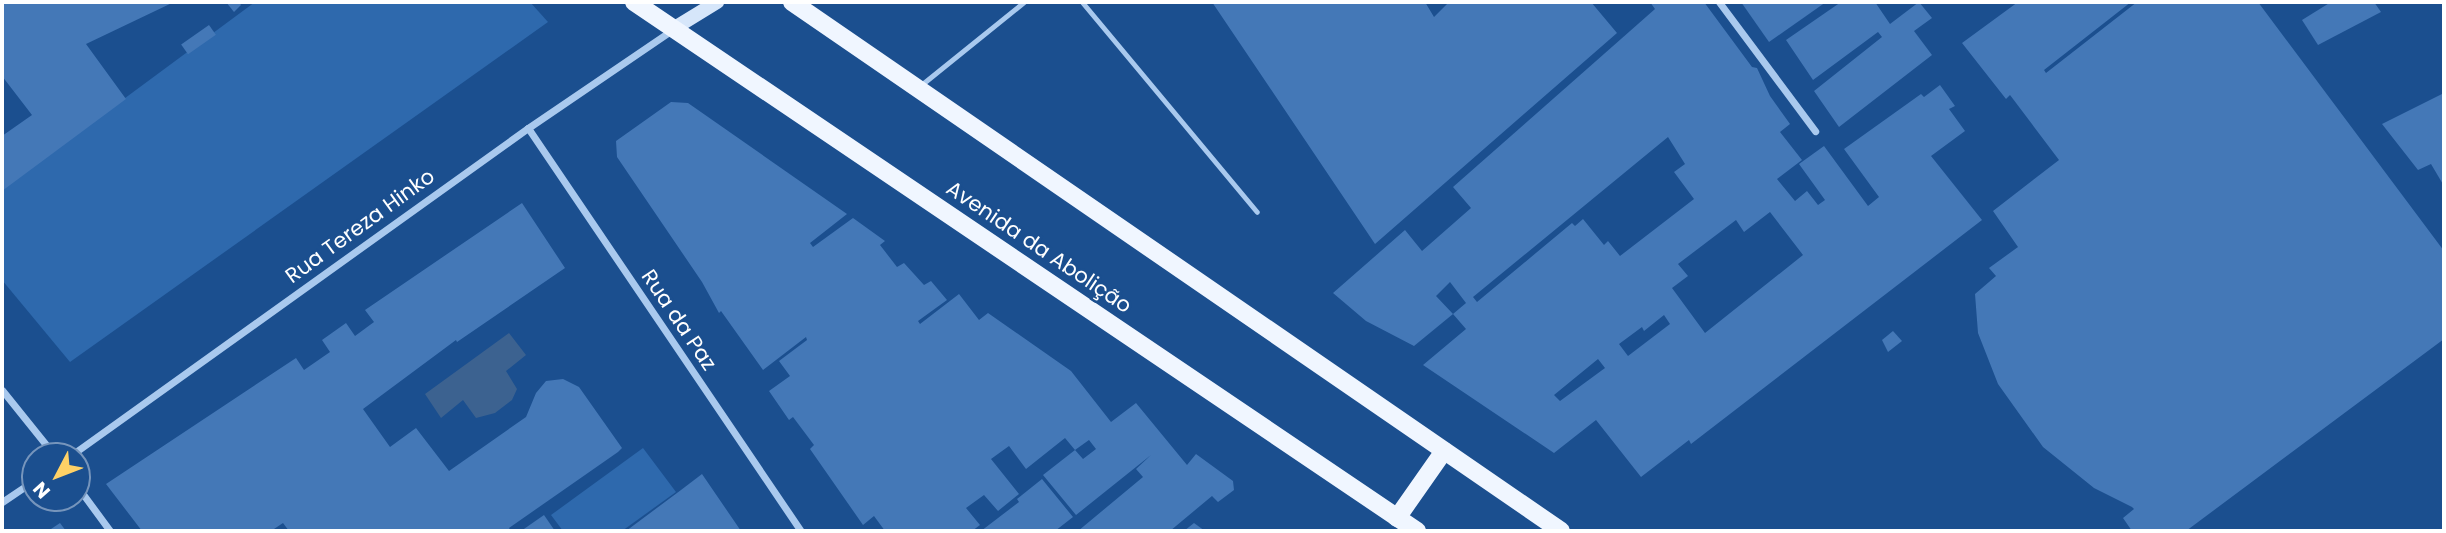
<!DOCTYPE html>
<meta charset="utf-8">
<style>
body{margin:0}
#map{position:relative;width:2446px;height:533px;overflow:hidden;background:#1b4f8f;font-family:Poppins,sans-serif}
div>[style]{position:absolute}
.green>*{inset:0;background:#2e69ad}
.water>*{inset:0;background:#3c6290}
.building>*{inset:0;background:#4478b7;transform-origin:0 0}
.lane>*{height:5px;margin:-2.5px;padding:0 2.5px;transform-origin:2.5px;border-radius:2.5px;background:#a9c9ee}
.street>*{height:7px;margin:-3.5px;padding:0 3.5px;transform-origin:3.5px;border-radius:3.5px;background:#a9c9ee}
.secondary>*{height:14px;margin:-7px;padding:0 7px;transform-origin:7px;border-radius:7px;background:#d6e6fa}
.primary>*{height:18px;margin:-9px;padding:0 9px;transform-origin:9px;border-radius:9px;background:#f0f6ff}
span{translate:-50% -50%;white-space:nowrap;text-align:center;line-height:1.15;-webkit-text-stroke:5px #1b4f8f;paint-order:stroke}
.street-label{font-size:21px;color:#fff}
.frame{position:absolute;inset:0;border:4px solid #fff;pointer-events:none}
.north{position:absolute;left:21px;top:442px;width:70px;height:70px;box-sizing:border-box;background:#1b4f8f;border:2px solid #7695bc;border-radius:50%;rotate:228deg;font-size:19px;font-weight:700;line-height:28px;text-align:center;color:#fff}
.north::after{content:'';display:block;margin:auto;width:24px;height:32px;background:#ffd166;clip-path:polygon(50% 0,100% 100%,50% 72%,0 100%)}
</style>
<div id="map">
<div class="green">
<div style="clip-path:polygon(255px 2px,530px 2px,548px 22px,70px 362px,2px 280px,2px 189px)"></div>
<div style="clip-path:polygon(643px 448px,676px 492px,622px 531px,563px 531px,551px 515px)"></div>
</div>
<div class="water">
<div style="clip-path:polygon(509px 333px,526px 355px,506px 371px,517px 389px,512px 400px,495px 413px,476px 418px,463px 400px,441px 418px,425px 394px)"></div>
</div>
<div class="building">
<div style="clip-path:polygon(2px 2px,174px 2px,86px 44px,126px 99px,2px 191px,2px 136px,32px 115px,2px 76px)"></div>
<div style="clip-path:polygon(226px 2px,239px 2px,241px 5px,234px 12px)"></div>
<div style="clip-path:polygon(1212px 2px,1425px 2px,1434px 17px,1449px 2px,1591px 2px,1617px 33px,1375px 244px)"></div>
<div style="clip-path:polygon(evenodd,1650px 2px,1704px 2px,1752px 67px,1757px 68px,1770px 96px,1790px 124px,1780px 132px,1802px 160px,1777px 179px,1795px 201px,1807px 191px,1818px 205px,1825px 200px,1799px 164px,1824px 146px,1868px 206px,1879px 197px,1844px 149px,1921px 94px,1924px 97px,1940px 85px,1955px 106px,1949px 109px,1965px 131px,1931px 156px,1982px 220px,1691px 444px,1689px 440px,1641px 477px,1596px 420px,1554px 453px,1423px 365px,1466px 329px,1453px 314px,1466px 303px,1450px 282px,1436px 296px,1453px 314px,1414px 346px,1366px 321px,1333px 293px,1405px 230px,1422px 251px,1471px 208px,1453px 187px,1655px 9px,1650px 2px,1668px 137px,1685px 164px,1674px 172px,1694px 199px,1620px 256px,1608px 241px,1604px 245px,1583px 219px,1575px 226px,1572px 223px,1477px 302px,1473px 297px,1668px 137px,1650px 2px,1770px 212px,1803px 255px,1705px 333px,1672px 288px,1688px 276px,1678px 264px,1736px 220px,1744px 232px,1770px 212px,1650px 2px,1664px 315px,1670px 324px,1628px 356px,1619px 344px,1642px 327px,1644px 331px,1664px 315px,1650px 2px,1598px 359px,1605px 368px,1560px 401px,1554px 395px,1598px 359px)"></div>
<div style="clip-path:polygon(1741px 2px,1826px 2px,1769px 42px)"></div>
<div style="clip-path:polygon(1841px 2px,1875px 2px,1890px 24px,1919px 2px,1932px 18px,1914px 31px,1932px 55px,1839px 127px,1814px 91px,1882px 37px,1878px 32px,1813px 80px,1786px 40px)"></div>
<div style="clip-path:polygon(2018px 2px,2131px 2px,2044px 70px,2046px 73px,2137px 2px,2258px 2px,2444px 251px,2444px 339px,2186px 531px,2132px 531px,2123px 518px,2134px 509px,2132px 507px,2094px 488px,2043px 447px,1998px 384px,1978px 333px,1975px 294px,1996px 276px,1989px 268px,2018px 247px,1993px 211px,2059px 160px,2010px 95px,2006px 99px,1962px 43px)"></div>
<div style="clip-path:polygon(2331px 2px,2374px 2px,2381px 12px,2318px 45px,2302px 20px)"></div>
<div style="left:209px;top:25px;width:12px;height:34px;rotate:55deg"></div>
<div style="clip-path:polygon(2444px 93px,2444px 186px,2431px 164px,2418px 170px,2382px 124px)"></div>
<div style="clip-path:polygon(671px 102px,688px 103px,847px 214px,810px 243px,813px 247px,853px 218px,885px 241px,880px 245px,897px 267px,904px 263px,924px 285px,931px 281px,947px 300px,918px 321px,920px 324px,959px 294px,979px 320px,988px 313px,1071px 371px,1111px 422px,1136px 403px,1187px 465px,1196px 454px,1233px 481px,1234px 490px,1218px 502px,1212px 496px,1170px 531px,1078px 531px,1143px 477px,1136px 469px,1151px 455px,1076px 515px,1043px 475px,1075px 450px,1083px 459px,1096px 449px,1089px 440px,1075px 450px,1065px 438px,1026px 469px,1009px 446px,991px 459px,1019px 494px,998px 511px,984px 495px,966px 508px,980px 525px,972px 531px,885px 531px,874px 516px,863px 525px,810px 449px,814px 445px,793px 417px,789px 420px,769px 391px,790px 376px,779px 361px,807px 340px,806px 337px,763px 370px,721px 311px,719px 313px,702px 282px,617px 157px,616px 141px)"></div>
<div style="clip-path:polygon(522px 203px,565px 268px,457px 342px,456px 340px,363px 409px,390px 447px,416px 428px,449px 471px,526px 417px,536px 393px,546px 381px,563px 379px,579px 387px,622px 448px,618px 452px,509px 528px,511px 531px,289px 531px,283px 523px,271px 531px,142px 531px,106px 484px,296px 358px,304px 370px,330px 352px,322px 340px,346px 323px,355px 336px,374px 322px,365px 310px)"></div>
<div style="clip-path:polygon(1893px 331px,1902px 341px,1888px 352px,1882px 340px)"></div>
<div style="clip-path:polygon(702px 474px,741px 531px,626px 531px,681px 490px)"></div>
<div style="clip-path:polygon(1042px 479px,1073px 517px,1055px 531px,981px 531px,1019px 502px,1017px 499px)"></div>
<div style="clip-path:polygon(544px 515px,555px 531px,521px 531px)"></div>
<div style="clip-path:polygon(60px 523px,66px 531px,48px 531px)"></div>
<div style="clip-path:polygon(1194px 523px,1205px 531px,1184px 531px)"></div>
</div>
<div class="lane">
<div style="left:1082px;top:2px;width:273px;rotate:50.2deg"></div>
<div style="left:921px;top:85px;width:132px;rotate:-38.9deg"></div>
</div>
<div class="street">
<div style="left:1719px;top:2px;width:161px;rotate:53.3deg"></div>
<div style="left:528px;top:128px;width:487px;rotate:55.9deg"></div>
<div style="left:2px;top:390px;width:85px;rotate:51.2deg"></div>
<div style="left:70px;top:456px;width:563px;rotate:-35.61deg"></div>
<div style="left:528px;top:128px;width:174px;rotate:-34.2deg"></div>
<div style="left:77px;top:486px;width:56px;rotate:53.7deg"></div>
<div style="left:2px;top:502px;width:40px;rotate:-34deg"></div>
</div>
<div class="secondary">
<div style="left:673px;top:29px;width:52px;rotate:-31.5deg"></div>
</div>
<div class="primary">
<div style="left:634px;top:2px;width:945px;rotate:34.04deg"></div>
<div style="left:792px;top:2px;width:933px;rotate:34.52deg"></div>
<div style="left:1397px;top:518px;width:82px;rotate:-55deg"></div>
</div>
<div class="street-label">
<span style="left:360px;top:226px;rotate:-36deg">Rua Tereza Hinko</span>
<span style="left:1039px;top:247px;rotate:34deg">Avenida da Abolição</span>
<span style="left:679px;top:320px;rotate:56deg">Rua da Paz</span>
</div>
<div class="frame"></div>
<div class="north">N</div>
</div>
